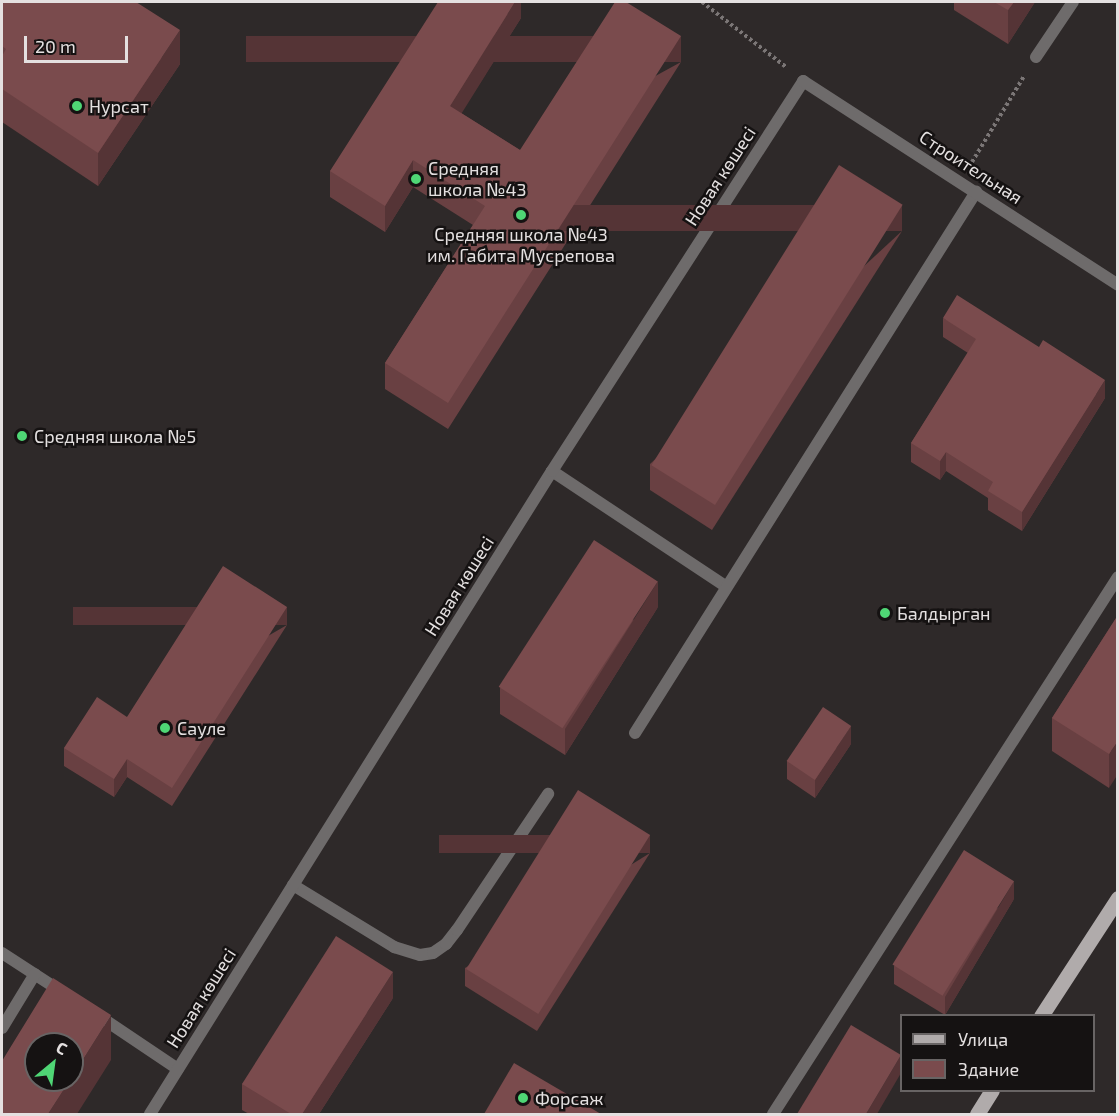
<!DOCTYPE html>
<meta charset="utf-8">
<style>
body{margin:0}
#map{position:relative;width:1119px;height:1116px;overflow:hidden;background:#2e2929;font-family:"Exo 2",sans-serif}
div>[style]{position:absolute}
.path>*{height:4px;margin-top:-2px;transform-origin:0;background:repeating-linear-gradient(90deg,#7b7676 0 3px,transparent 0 6px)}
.service>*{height:12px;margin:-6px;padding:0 6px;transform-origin:6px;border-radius:6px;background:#6e6b6b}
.minor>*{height:12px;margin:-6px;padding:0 6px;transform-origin:6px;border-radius:6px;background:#6e6b6b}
.primary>*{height:15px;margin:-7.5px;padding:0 7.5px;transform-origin:7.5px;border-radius:7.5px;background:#b0abab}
.wall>*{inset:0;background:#694042}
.shaded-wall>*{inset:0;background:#553436;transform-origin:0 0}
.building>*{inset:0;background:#7a4b4d;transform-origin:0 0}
.dots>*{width:16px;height:16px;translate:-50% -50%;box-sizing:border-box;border:3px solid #151212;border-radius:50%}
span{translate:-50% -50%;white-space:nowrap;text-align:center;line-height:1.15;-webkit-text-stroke:5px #151212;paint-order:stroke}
.poi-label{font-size:18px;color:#e4e0e0}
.left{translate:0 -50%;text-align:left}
.street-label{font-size:18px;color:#e4e0e0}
.frame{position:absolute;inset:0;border:3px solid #e4e0e0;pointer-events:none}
.legend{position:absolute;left:900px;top:1014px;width:195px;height:78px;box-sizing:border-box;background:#151212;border:2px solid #686464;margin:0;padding:8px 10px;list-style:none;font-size:18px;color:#e4e0e0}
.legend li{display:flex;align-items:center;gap:12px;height:30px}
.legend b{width:30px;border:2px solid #686464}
.north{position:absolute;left:24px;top:1032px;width:60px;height:60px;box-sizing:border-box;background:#151212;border:2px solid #686464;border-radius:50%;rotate:29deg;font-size:16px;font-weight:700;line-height:24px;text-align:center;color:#e4e0e0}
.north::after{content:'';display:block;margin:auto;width:21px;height:27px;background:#4fd675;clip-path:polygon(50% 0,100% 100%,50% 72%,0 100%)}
.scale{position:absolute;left:24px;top:36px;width:104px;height:27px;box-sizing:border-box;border:3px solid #e4e0e0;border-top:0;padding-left:8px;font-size:18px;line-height:21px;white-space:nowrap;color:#e4e0e0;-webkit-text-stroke:4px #151212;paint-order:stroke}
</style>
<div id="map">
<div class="path">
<div style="left:702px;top:2px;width:106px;rotate:37.7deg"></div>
<div style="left:972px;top:162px;width:100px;rotate:-58.8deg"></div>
</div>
<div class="service">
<div style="left:1036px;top:57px;width:66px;rotate:-56.1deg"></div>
<div style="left:552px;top:471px;width:208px;rotate:33.6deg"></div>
<div style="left:635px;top:733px;width:640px;rotate:-57.78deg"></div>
<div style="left:293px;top:885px;width:119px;rotate:31.5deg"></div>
<div style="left:394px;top:947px;width:27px;rotate:17deg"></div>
<div style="left:420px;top:955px;width:13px;rotate:-9deg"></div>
<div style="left:433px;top:953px;width:16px;rotate:-35deg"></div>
<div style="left:446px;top:944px;width:18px;rotate:-52deg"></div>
<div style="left:457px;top:930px;width:164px;rotate:-56.2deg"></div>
<div style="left:2px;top:953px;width:72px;rotate:33deg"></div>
<div style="left:99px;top:1016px;width:95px;rotate:33.9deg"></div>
<div style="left:2px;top:1028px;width:63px;rotate:-58.6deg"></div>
<div style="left:773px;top:1114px;width:638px;rotate:-57.28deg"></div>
</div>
<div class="minor">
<div style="left:150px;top:1114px;width:758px;rotate:-57.99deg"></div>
<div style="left:552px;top:471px;width:464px;rotate:-57.2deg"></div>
<div style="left:803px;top:81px;width:375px;rotate:32.9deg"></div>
</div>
<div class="primary">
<div style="left:1041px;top:1016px;width:141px;rotate:-56.9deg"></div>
<div style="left:977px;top:1114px;width:28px;rotate:-58deg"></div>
</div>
<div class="wall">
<div style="clip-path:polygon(2px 2px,180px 64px,98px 186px,2px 122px)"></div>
<div style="clip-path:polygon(521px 2px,521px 18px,461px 113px,520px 150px,681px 62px,448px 429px,385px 389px,385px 363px,473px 225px,413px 187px,385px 232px,330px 197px,330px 171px)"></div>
<div style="clip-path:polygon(954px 2px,1035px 2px,1008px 44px,954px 10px)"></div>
<div style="clip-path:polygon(902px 231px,712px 530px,650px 490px,650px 464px)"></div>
<div style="clip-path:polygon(943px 318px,1105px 398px,1022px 531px,988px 510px,988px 498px,946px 471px,940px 480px,911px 462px,911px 443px,968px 353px,943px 337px)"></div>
<div style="clip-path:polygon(658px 607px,565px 755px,500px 714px,500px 688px)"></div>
<div style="clip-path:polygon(1118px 615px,1109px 788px,1052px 751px,1052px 718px)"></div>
<div style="clip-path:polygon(287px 625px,172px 806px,127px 777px,114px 797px,64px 766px,64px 748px,127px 717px)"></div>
<div style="clip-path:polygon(851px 744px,815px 798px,787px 779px,787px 761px)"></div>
<div style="clip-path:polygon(650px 853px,537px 1031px,465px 986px,465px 968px)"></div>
<div style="clip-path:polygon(1014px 899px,945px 1015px,894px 984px,894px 966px)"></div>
<div style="clip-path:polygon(393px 998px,319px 1114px,249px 1114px,242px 1110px,242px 1084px)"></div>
</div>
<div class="shaded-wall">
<div style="clip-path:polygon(515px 2px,521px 2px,521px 18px,450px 132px,450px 106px)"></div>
<div style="clip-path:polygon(1014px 2px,1035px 2px,1008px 44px,1008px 10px)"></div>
<div style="clip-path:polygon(180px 30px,180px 64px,98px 186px,98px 153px)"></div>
<div style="left:681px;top:36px;width:26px;height:435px;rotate:90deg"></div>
<div style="clip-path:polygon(413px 160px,413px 187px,385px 232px,385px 206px)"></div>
<div style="left:902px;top:205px;width:26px;height:354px;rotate:90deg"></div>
<div style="clip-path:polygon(1105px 380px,1105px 398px,1022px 531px,1022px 512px)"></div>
<div style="clip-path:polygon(946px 452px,946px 471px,940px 480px,940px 461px)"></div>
<div style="clip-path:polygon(658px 581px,658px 607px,565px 755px,565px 729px)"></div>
<div style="left:287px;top:607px;width:18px;height:214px;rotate:90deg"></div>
<div style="clip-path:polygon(851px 726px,851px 744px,815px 798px,815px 780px)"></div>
<div style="clip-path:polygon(1118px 741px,1118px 774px,1109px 788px,1109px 754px)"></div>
<div style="clip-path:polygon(127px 759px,127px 777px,114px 797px,114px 779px)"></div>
<div style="left:650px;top:835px;width:18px;height:211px;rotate:90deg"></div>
<div style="clip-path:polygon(1014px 881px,1014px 899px,945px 1015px,945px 997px)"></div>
<div style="clip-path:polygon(393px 972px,393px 998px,319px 1114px,302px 1114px)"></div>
<div style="clip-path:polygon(111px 1015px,111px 1060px,77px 1114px,48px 1114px,70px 1080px,72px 1080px,72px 1077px)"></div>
<div style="clip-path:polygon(901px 1055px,901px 1073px,877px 1114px,866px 1114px)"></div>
</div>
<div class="building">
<div style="clip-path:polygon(2px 2px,136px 2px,180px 30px,98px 153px,2px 89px,2px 56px,6px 49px,2px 46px)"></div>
<div style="clip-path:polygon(438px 2px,515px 2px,450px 106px,520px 150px,615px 2px,626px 2px,681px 36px,448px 403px,385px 363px,485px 206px,413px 160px,385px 206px,330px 171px)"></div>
<div style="clip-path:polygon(994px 2px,1014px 2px,1008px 10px)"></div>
<div style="left:839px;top:165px;width:75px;height:354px;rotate:32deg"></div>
<div style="clip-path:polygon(957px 295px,1039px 347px,1043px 340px,1105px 380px,1022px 512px,988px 491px,993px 482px,946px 452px,940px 461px,911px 443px,976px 339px,943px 318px)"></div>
<div style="left:594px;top:540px;width:76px;height:175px;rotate:33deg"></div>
<div style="clip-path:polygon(223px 566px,287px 607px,172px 788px,127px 759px,114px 779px,64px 748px,97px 697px,127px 717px)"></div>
<div style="clip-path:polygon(1118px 615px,1118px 741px,1109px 754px,1052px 718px)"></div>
<div style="left:823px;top:707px;width:34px;height:65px;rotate:34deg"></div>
<div style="left:578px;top:790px;width:85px;height:211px;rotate:32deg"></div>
<div style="left:964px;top:850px;width:59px;height:135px;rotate:32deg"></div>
<div style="clip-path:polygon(336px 936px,393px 972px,302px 1114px,291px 1114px,242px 1084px)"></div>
<div style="clip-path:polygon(53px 978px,111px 1015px,72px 1077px,72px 1044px,36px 1044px,36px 1080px,70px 1080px,48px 1114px,2px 1114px,2px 1061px)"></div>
<div style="clip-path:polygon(851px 1025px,901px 1055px,866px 1114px,797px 1114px)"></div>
<div style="clip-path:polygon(514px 1063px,601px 1114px,484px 1114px)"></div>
</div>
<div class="dots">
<div style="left:77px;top:106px;background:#4fd675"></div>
<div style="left:416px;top:179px;background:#4fd675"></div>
<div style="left:521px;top:215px;background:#4fd675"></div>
<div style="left:22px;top:436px;background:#4fd675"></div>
<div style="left:885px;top:613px;background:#4fd675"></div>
<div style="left:165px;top:728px;background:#4fd675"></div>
<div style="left:523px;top:1098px;background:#4fd675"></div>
</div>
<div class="poi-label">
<span class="left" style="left:89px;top:106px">Нурсат</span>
<span class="left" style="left:428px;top:179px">Средняя<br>школа №43</span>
<span style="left:521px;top:245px">Средняя школа №43<br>им. Габита Мусрепова</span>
<span class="left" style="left:34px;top:436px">Средняя школа №5</span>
<span class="left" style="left:897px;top:613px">Балдырган</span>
<span class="left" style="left:177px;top:728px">Сауле</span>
<span class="left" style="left:535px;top:1098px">Форсаж</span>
</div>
<div class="street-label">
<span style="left:971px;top:167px;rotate:33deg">Строительная</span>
<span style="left:720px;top:176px;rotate:-57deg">Новая көшесі</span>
<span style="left:459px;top:586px;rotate:-58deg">Новая көшесі</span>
<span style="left:201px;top:998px;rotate:-58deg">Новая көшесі</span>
</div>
<div class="frame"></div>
<ul class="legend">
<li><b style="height:8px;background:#b0abab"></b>Улица</li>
<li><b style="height:16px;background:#7a4b4d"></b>Здание</li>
</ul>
<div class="north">С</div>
<div class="scale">20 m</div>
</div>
